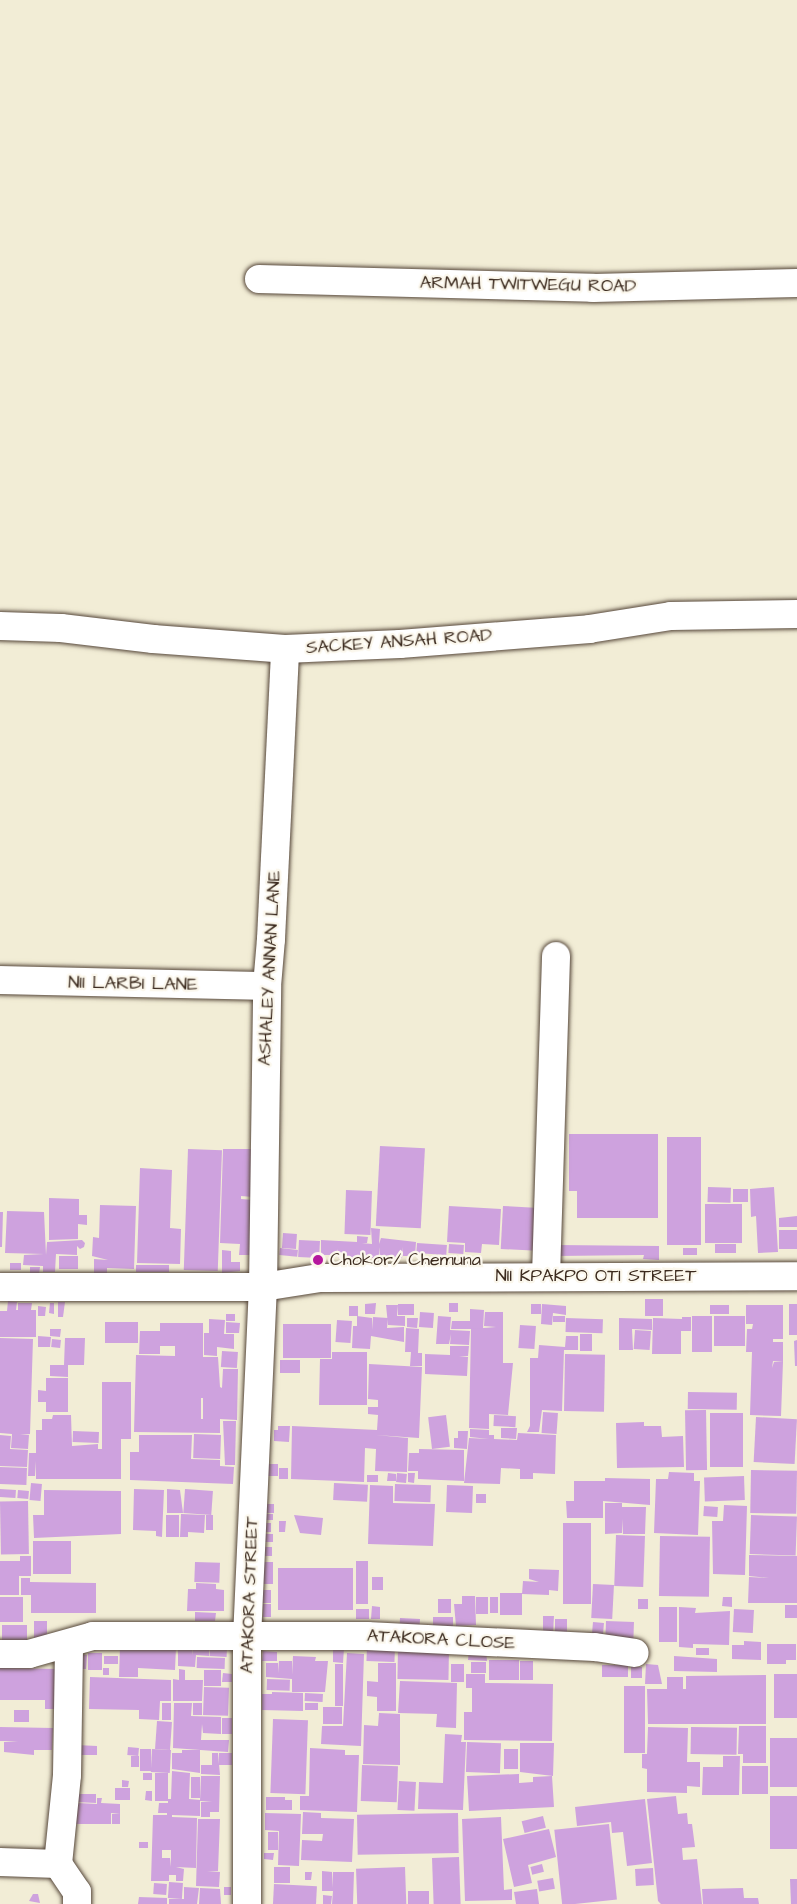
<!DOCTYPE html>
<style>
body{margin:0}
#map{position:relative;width:797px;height:1904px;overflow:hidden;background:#f2edd6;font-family:"Architects Daughter",sans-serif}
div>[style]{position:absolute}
.building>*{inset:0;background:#cea2de;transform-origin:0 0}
.roads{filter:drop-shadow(0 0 2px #56473a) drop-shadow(0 0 2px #56473a)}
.street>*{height:28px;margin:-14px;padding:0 14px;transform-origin:14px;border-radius:14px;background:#fff}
.dots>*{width:16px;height:16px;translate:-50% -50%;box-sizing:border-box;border:3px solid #fbf7ec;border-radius:50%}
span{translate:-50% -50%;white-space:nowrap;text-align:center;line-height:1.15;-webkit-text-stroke:4.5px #fbf7ec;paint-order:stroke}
.street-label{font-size:18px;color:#3b2a1e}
.poi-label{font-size:18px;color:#3b2a1e}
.left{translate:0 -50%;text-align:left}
</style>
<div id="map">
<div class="building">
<div style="clip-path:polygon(569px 1134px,658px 1134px,658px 1218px,577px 1218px,577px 1191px,569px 1191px)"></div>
<div style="left:667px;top:1137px;width:34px;height:108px"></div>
<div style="left:380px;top:1146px;width:45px;height:80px;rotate:3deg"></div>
<div style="left:188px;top:1149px;width:34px;height:121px;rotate:2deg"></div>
<div style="clip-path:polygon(223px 1149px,255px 1149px,253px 1197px,241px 1196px,241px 1199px,254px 1200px,253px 1255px,239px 1255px,240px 1244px,220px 1243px)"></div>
<div style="clip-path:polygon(140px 1168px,172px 1170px,170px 1228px,181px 1229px,180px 1264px,137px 1263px)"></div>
<div style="left:708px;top:1187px;width:23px;height:15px;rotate:2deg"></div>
<div style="clip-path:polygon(774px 1187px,778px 1252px,758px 1253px,756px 1216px,751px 1217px,750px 1189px)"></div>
<div style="left:733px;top:1189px;width:15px;height:13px"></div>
<div style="left:346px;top:1190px;width:26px;height:44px;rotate:2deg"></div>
<div style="clip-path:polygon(49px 1198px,79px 1199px,79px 1215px,87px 1215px,87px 1225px,78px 1224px,78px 1239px,49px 1240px)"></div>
<div style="left:705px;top:1204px;width:37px;height:39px"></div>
<div style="clip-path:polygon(100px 1205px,136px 1206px,134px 1269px,107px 1268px,107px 1274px,94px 1274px,94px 1259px,108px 1260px,92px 1256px,93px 1237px,99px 1238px)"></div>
<div style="clip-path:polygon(449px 1206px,501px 1209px,499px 1245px,482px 1244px,481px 1253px,465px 1252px,465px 1243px,447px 1242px)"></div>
<div style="left:503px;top:1206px;width:36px;height:43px;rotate:3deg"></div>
<div style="clip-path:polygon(7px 1211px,44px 1212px,46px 1255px,47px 1242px,82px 1240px,85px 1243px,84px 1247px,80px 1249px,77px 1246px,77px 1255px,56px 1254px,55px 1272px,43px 1272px,43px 1266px,23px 1265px,24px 1255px,44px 1254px,5px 1253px)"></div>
<div style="clip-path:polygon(0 1212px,3px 1212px,2px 1247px,0 1247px)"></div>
<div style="clip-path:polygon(797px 1216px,797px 1227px,779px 1227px,779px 1218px)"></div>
<div style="clip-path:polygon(371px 1228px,380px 1229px,379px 1244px,381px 1238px,416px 1242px,415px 1256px,403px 1256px,403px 1247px,402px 1258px,380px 1257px,379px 1247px,379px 1258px,338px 1258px,338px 1249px,337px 1255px,321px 1255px,321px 1240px,357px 1242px,357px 1236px,368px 1237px,367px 1243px,362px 1243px,372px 1244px)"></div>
<div style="left:797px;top:1230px;width:19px;height:18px;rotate:90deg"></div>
<div style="left:283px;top:1233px;width:14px;height:15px;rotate:4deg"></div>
<div style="left:299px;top:1240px;width:21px;height:17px;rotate:3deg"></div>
<div style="left:417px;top:1243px;width:30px;height:10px;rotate:4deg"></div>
<div style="left:449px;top:1244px;width:15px;height:9px;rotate:4deg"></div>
<div style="left:715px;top:1244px;width:21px;height:9px"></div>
<div style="clip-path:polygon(557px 1245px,659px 1246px,659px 1260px,643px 1259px,644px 1255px,556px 1256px)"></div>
<div style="left:280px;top:1248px;width:18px;height:7px;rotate:6deg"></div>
<div style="left:683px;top:1248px;width:14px;height:7px"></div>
<div style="clip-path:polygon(222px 1250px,231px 1251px,231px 1262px,240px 1262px,240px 1271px,222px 1273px)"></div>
<div style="left:59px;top:1256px;width:19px;height:13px"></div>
<div style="left:10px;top:1263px;width:11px;height:7px"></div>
<div style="left:136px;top:1265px;width:33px;height:7px"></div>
<div style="clip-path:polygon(30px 1267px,40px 1267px,39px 1274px,30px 1273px)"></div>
<div style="left:645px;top:1299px;width:18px;height:17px"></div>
<div style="clip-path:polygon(8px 1301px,17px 1302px,16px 1310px,25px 1310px,18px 1310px,18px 1303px,32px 1303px,31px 1310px,36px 1310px,36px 1337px,0 1337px,0 1311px,7px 1311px)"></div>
<div style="clip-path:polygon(58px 1302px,65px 1302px,63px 1317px,58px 1317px)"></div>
<div style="clip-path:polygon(50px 1303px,54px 1303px,54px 1314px,49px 1313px)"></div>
<div style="clip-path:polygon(376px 1303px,375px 1314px,365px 1314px,365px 1304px)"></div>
<div style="left:449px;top:1303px;width:9px;height:9px"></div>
<div style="left:398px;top:1304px;width:16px;height:11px"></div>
<div style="left:531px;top:1304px;width:10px;height:10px"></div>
<div style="clip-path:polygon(542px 1304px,566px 1306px,566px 1315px,553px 1313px,552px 1325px,541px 1324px)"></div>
<div style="left:789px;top:1304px;width:8px;height:31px"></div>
<div style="clip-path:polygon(386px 1305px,398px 1305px,397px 1316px,405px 1316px,405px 1326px,388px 1325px)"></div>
<div style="left:710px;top:1305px;width:19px;height:9px"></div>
<div style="clip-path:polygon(746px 1305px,783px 1305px,783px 1339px,773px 1339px,773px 1342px,783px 1342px,783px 1362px,773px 1361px,772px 1368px,774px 1362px,783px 1362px,781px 1416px,750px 1415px,752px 1352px,746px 1352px,747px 1329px,752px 1329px,753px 1324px,746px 1324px)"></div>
<div style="clip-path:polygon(38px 1306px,46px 1307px,45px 1316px,38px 1316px)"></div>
<div style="left:349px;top:1306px;width:9px;height:10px"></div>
<div style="clip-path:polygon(470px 1309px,484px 1310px,483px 1329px,451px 1329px,452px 1321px,470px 1321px)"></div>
<div style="left:420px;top:1312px;width:14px;height:15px;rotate:4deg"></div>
<div style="clip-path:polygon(485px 1312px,503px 1312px,503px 1363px,513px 1363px,508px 1415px,489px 1414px,489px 1429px,469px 1428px,471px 1329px,496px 1327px,484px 1326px)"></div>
<div style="left:226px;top:1314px;width:9px;height:7px"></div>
<div style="clip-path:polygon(357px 1316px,372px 1318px,372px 1330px,373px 1317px,388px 1318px,387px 1328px,404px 1327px,404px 1342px,371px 1336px,370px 1349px,352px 1348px,353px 1326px,357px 1326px)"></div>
<div style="clip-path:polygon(438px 1316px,451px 1317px,450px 1330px,470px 1331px,469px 1345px,450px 1344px,451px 1334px,449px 1344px,436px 1344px)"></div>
<div style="left:553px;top:1316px;width:12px;height:6px"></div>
<div style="left:692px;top:1316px;width:20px;height:36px"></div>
<div style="left:714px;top:1316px;width:31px;height:30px"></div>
<div style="clip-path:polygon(682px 1317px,691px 1317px,691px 1331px,681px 1331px,681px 1354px,652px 1354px,653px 1318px,682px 1319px)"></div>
<div style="clip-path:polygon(407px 1318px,418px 1318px,417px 1328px,407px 1327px)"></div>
<div style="left:566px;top:1318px;width:37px;height:14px;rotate:2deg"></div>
<div style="clip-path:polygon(619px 1318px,652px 1319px,652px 1330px,632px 1329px,633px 1350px,619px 1350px)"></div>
<div style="clip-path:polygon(209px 1319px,225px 1320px,224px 1334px,234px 1334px,234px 1349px,217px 1347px,217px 1356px,204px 1355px,204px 1333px,209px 1333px)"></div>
<div style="left:337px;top:1320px;width:15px;height:22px;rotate:4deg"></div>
<div style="left:105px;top:1322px;width:33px;height:21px"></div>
<div style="clip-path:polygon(226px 1322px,240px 1323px,239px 1333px,226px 1333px)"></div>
<div style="clip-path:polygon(evenodd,160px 1323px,203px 1323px,203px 1357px,218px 1357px,220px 1387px,222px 1388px,223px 1369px,238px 1369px,237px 1420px,220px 1419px,220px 1433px,134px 1432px,136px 1355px,175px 1356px,175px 1346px,160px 1346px,160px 1354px,139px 1354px,140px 1331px,160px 1331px,160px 1323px,201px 1398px,203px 1398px,203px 1419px,201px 1419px,201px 1398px)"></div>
<div style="left:331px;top:1324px;width:34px;height:48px;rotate:90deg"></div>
<div style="left:520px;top:1325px;width:16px;height:23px;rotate:4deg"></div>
<div style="clip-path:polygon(406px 1328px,419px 1329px,418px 1353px,422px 1353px,422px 1366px,410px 1366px,411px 1352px,405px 1352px)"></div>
<div style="clip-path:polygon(50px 1329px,61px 1329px,60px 1337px,50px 1336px)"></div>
<div style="left:635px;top:1330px;width:16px;height:19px;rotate:4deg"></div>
<div style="left:580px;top:1334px;width:12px;height:17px"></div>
<div style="clip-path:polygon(38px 1336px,51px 1337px,50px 1347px,38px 1347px)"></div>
<div style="clip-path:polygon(566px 1336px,578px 1336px,578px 1350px,564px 1350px,562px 1411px,542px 1410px,539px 1432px,527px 1432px,530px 1426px,530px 1358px,538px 1358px,539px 1345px,565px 1347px)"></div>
<div style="clip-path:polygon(0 1338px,33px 1339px,30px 1434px,20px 1435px,29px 1435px,28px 1449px,11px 1448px,12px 1434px,0 1433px)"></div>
<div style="clip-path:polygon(65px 1338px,85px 1338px,84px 1365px,68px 1365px,68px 1377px,50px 1376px,50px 1365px,64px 1365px)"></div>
<div style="left:52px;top:1339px;width:9px;height:8px;rotate:6deg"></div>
<div style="clip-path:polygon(797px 1340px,797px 1366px,795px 1366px,794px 1341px)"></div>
<div style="clip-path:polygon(450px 1346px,469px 1346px,468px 1356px,459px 1356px,468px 1357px,467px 1376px,425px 1374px,425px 1354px,450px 1355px)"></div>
<div style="left:222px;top:1351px;width:16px;height:16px;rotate:4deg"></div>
<div style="clip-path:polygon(332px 1352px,367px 1352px,367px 1405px,319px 1405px,320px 1359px,332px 1359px)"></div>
<div style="left:565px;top:1354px;width:40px;height:57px;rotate:1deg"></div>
<div style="left:280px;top:1360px;width:20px;height:13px"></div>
<div style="clip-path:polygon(369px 1364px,422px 1367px,419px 1438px,376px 1435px,408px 1438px,407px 1472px,375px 1471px,376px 1449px,365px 1448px,364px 1482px,291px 1479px,292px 1426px,377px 1430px,378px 1415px,368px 1414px,368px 1407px,378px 1407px,378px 1400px,368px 1399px)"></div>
<div style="clip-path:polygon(46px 1378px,68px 1378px,68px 1412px,46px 1412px,46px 1402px,38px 1402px,38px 1390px,46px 1391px)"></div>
<div style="clip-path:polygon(102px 1382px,131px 1382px,131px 1439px,121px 1439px,121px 1479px,36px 1479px,36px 1461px,35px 1476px,28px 1476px,29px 1453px,36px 1453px,36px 1430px,42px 1430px,42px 1419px,52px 1419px,53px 1415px,71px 1415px,72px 1446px,98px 1444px,98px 1449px,102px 1449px)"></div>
<div style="left:688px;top:1392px;width:49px;height:17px;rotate:1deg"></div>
<div style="left:706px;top:1410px;width:60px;height:21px;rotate:89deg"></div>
<div style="left:543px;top:1412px;width:15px;height:21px;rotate:4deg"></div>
<div style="left:710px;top:1413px;width:33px;height:54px"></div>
<div style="left:446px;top:1415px;width:32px;height:18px;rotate:83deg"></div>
<div style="left:494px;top:1415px;width:22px;height:11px;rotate:3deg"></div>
<div style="left:756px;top:1417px;width:41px;height:45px;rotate:3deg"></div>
<div style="clip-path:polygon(223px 1421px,236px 1421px,235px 1465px,225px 1465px)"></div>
<div style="clip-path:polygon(644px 1422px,644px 1426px,661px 1426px,662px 1437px,683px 1436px,684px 1467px,617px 1468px,616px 1423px)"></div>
<div style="clip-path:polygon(278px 1426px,290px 1426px,289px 1442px,274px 1441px,274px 1430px,278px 1430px)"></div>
<div style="clip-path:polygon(501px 1428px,517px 1428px,516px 1439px,501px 1438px)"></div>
<div style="clip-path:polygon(470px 1429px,489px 1430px,489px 1435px,494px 1435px,494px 1439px,517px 1440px,518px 1433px,556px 1435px,555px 1474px,533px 1473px,533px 1479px,520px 1479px,520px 1469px,501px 1468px,500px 1484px,464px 1483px,469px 1438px,489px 1439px,470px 1437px)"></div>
<div style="left:73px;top:1431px;width:26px;height:11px;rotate:2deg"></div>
<div style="clip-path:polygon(458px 1431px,468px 1431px,467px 1449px,454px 1448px,454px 1438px,458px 1438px)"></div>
<div style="left:194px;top:1434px;width:27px;height:24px;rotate:2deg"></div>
<div style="clip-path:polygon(0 1435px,11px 1436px,10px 1449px,28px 1450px,27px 1467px,0 1466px)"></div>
<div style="clip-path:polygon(139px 1435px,192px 1435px,191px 1459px,220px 1460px,220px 1466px,234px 1467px,233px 1484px,130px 1480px,130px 1452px,139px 1452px)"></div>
<div style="clip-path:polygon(419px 1449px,464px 1450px,464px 1481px,418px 1479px,418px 1471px,408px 1471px,409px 1453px,419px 1453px)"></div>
<div style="left:268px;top:1464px;width:10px;height:12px"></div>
<div style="left:0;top:1467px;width:27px;height:17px;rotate:2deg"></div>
<div style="left:279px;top:1468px;width:9px;height:11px"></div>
<div style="left:751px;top:1470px;width:46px;height:43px;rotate:1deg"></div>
<div style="clip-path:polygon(669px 1472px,694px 1473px,694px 1481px,700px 1481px,698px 1535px,654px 1533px,656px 1479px,668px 1479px)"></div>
<div style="clip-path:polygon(388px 1473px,396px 1474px,396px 1481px,387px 1481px)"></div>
<div style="left:397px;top:1473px;width:10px;height:9px;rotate:6deg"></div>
<div style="clip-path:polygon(408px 1473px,415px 1473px,414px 1483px,408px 1482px)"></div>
<div style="left:367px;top:1475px;width:11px;height:7px"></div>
<div style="left:744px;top:1476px;width:24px;height:40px;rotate:88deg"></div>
<div style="clip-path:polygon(605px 1478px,650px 1479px,650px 1505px,603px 1501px,603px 1518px,567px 1518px,566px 1501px,574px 1501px,574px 1481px,605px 1481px)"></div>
<div style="left:31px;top:1483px;width:11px;height:17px;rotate:5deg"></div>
<div style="left:334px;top:1483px;width:34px;height:17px;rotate:3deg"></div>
<div style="left:395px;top:1484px;width:36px;height:17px;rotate:2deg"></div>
<div style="clip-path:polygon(370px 1485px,393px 1486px,393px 1503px,435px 1504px,433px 1546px,368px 1544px)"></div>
<div style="left:447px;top:1485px;width:26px;height:27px;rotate:2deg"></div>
<div style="left:0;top:1489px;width:16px;height:8px;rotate:4deg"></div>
<div style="clip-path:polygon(134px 1489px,164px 1490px,162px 1537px,156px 1536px,156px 1531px,133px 1530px)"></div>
<div style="clip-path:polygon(167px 1489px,180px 1490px,183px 1513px,167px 1513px)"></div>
<div style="left:185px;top:1489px;width:28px;height:24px;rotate:4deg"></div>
<div style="left:18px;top:1490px;width:11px;height:8px;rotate:5deg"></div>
<div style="clip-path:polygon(44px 1490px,121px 1491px,121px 1534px,34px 1538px,33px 1515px,44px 1515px)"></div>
<div style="left:476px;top:1494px;width:10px;height:9px"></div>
<div style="left:28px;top:1501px;width:53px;height:28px;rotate:89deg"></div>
<div style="clip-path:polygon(605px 1503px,622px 1503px,622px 1507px,646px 1507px,645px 1534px,623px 1534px,622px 1519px,622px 1533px,605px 1534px)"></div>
<div style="left:265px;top:1504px;width:9px;height:9px"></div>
<div style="clip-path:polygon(724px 1505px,747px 1506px,745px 1575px,713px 1574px,712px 1521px,723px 1521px)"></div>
<div style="left:704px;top:1506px;width:14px;height:10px;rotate:4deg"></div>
<div style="clip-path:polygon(181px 1514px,205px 1515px,204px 1533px,188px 1532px,188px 1537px,180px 1537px)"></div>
<div style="left:264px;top:1514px;width:9px;height:6px"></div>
<div style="left:166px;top:1515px;width:13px;height:22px"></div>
<div style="left:206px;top:1515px;width:7px;height:15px"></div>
<div style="clip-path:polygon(294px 1515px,323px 1518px,321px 1535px,300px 1533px)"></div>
<div style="left:751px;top:1515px;width:46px;height:39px;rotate:2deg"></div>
<div style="clip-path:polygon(279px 1521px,286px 1521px,285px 1532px,279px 1532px)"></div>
<div style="left:263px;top:1523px;width:8px;height:9px"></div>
<div style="left:563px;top:1523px;width:28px;height:81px"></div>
<div style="left:264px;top:1534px;width:9px;height:8px"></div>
<div style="left:616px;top:1535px;width:29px;height:51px;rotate:2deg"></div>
<div style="left:660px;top:1536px;width:50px;height:60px;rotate:1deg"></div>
<div style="left:33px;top:1541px;width:38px;height:33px"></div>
<div style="left:265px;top:1547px;width:7px;height:9px"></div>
<div style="clip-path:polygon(749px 1555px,797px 1556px,797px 1603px,748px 1603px,749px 1577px,769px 1578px,749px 1576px)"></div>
<div style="clip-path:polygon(20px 1556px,31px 1556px,31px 1576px,19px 1576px,19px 1595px,0 1595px,0 1561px,20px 1561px)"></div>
<div style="left:356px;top:1561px;width:12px;height:43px"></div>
<div style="left:195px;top:1562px;width:25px;height:20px;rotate:2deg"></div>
<div style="left:263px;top:1562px;width:10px;height:22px"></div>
<div style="left:278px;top:1568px;width:75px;height:42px"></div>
<div style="clip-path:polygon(529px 1569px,559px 1570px,558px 1591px,549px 1590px,549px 1595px,522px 1594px,523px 1581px,539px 1582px,529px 1579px)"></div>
<div style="left:383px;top:1577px;width:13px;height:11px;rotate:90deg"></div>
<div style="clip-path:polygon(21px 1578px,30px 1578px,30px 1582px,96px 1583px,96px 1613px,31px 1613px,31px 1595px,21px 1595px)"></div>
<div style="clip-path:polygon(196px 1583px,216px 1584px,216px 1589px,224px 1590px,224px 1611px,187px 1611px,188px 1589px,196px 1589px)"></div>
<div style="left:593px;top:1584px;width:21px;height:34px;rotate:3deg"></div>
<div style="left:262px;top:1590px;width:9px;height:13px"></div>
<div style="left:522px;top:1593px;width:22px;height:22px;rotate:90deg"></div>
<div style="clip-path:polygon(462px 1596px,475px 1596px,476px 1625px,456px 1626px,454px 1604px,462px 1604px)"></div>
<div style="left:0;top:1597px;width:23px;height:25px"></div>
<div style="left:476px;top:1597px;width:12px;height:17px"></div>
<div style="left:490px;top:1597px;width:8px;height:16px"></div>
<div style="clip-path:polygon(723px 1597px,732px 1597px,732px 1607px,722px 1606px)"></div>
<div style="left:438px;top:1599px;width:13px;height:14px"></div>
<div style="left:638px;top:1599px;width:10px;height:10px"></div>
<div style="left:263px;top:1604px;width:8px;height:13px"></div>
<div style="left:785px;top:1605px;width:12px;height:13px"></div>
<div style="clip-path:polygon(372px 1606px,380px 1607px,380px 1619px,371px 1619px)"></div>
<div style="left:659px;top:1607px;width:18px;height:35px"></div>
<div style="clip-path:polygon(679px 1607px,696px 1608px,695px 1613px,730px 1611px,729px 1645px,693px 1644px,693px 1648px,679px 1647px)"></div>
<div style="left:356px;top:1609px;width:13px;height:10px"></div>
<div style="left:734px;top:1609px;width:20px;height:23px;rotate:3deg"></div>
<div style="clip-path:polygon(195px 1612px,216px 1613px,215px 1621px,195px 1621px)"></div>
<div style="clip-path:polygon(543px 1616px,554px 1616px,553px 1633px,543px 1632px)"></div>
<div style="left:433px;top:1617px;width:20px;height:13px"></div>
<div style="left:400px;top:1618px;width:20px;height:9px;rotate:3deg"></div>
<div style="left:555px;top:1619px;width:12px;height:13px"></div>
<div style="left:34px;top:1621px;width:13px;height:21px"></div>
<div style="left:606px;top:1621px;width:28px;height:21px;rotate:2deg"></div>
<div style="left:593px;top:1622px;width:11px;height:17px;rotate:5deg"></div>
<div style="left:2px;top:1625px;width:25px;height:19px"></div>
<div style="clip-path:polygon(744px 1641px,761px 1642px,761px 1660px,732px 1659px,732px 1645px,744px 1645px)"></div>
<div style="clip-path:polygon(767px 1644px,796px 1644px,796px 1660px,786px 1660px,786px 1664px,767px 1664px)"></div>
<div style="clip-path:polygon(120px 1646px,176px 1647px,175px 1670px,138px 1668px,138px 1677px,119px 1677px)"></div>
<div style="left:367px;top:1646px;width:28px;height:15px;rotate:2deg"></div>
<div style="clip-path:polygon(178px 1647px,192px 1647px,192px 1655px,193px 1647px,209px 1648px,209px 1656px,196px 1655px,195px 1667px,178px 1666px)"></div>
<div style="left:210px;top:1648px;width:17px;height:8px;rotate:3deg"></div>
<div style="clip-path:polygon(333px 1648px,344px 1648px,343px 1663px,333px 1662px)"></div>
<div style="left:398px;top:1648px;width:51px;height:31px;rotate:1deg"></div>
<div style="left:696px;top:1648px;width:13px;height:7px"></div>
<div style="clip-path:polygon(263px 1651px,277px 1652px,277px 1661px,262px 1661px)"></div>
<div style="clip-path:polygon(469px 1651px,486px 1651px,487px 1661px,468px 1660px)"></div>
<div style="left:88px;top:1653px;width:14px;height:17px"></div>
<div style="clip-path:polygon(347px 1653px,364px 1654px,361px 1746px,321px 1744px,322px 1726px,343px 1726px)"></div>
<div style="clip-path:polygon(78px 1654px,87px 1655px,86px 1669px,78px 1669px)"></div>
<div style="left:104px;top:1656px;width:14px;height:8px"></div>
<div style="clip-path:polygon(293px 1656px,316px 1657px,315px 1661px,328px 1661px,325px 1692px,292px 1692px,292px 1679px,266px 1677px,266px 1663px,278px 1663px,278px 1673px,279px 1661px,292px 1661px,292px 1675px)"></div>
<div style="clip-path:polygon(674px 1656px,717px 1659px,717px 1672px,674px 1671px)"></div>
<div style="left:197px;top:1657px;width:28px;height:11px;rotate:2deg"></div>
<div style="left:489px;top:1660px;width:30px;height:20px"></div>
<div style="left:520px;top:1661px;width:13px;height:19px"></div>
<div style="left:471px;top:1662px;width:15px;height:11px"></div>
<div style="clip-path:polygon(378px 1663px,396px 1663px,396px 1711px,377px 1711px,377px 1697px,367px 1696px,367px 1681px,378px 1682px)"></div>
<div style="left:335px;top:1664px;width:8px;height:42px"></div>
<div style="left:451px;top:1664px;width:13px;height:18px"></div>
<div style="clip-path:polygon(646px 1664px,658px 1665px,662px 1684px,645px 1684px)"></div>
<div style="left:602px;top:1665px;width:26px;height:12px"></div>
<div style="left:631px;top:1667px;width:11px;height:11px"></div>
<div style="clip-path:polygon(0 1668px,62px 1669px,62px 1709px,45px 1709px,45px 1700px,0 1700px)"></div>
<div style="left:103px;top:1668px;width:6px;height:7px"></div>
<div style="clip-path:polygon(179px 1669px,185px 1670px,185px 1680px,203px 1680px,202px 1701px,173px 1701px,173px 1679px,179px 1680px)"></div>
<div style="left:204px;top:1670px;width:17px;height:16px"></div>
<div style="clip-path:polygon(223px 1673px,232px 1674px,232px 1682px,222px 1682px)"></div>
<div style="clip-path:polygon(466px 1674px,485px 1674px,485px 1683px,553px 1684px,552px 1741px,464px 1740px,464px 1712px,472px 1712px,472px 1688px,466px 1688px)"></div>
<div style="left:774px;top:1674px;width:23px;height:44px"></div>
<div style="clip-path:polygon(766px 1675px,766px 1724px,648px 1724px,647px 1689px,667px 1689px,667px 1677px,683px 1677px,683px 1689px,686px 1689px,686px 1676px)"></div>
<div style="clip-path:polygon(90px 1677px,171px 1680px,171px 1701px,160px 1701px,159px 1720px,139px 1719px,139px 1710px,89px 1709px)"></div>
<div style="left:267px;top:1679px;width:23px;height:11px;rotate:2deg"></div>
<div style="clip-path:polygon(400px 1681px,457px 1683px,456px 1728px,436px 1727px,437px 1714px,398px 1713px)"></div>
<div style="left:624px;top:1686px;width:21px;height:67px"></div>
<div style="left:204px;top:1687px;width:25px;height:28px;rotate:2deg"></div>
<div style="clip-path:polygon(272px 1692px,303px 1693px,303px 1711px,262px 1710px,262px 1694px,272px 1694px)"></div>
<div style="left:305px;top:1693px;width:18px;height:8px;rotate:3deg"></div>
<div style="left:162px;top:1703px;width:9px;height:17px"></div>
<div style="clip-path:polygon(174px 1703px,192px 1703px,191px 1716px,221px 1717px,221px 1734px,203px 1733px,202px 1724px,201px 1740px,229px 1740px,228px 1752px,173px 1748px)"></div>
<div style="left:193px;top:1703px;width:9px;height:12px"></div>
<div style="left:305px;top:1703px;width:13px;height:7px"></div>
<div style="left:323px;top:1707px;width:19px;height:17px"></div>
<div style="left:14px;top:1710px;width:15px;height:12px"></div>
<div style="clip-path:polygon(379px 1713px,400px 1714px,400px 1765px,363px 1764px,364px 1725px,378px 1726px)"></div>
<div style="left:222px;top:1718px;width:10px;height:16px"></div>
<div style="left:273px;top:1719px;width:35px;height:74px;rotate:2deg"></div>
<div style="left:157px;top:1721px;width:15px;height:28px;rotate:4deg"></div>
<div style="clip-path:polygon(739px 1726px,766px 1726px,766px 1763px,743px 1763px,743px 1754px,738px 1754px)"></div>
<div style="clip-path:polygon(0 1727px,53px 1728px,52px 1750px,34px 1750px,34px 1755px,4px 1752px,4px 1742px,18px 1741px,0 1741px)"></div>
<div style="clip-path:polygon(648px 1727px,688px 1728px,687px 1762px,700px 1762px,700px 1787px,687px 1786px,687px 1793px,647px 1792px,647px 1769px,642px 1768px,642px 1754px,647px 1754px)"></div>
<div style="left:691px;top:1727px;width:46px;height:27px;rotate:1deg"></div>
<div style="clip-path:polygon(445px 1734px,462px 1735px,461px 1742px,466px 1742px,463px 1810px,418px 1809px,419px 1782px,443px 1783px)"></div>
<div style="left:770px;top:1738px;width:27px;height:49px"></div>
<div style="left:467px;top:1742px;width:34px;height:30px;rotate:2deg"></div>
<div style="clip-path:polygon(520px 1743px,554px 1743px,553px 1776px,520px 1772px)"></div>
<div style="clip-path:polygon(76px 1745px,97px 1746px,97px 1755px,75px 1755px)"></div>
<div style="left:128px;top:1747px;width:11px;height:8px;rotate:5deg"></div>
<div style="clip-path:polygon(310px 1748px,345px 1750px,345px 1755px,359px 1755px,357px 1812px,300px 1810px,300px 1796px,309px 1796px)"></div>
<div style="left:140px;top:1749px;width:11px;height:22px"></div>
<div style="left:152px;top:1749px;width:19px;height:23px;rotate:3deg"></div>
<div style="left:504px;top:1749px;width:14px;height:20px"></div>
<div style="clip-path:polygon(182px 1750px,200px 1750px,200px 1773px,172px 1769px,172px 1753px,182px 1753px)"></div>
<div style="clip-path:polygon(212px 1753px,218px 1753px,220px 1775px,201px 1774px,201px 1765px,212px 1765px)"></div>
<div style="left:219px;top:1753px;width:13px;height:12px"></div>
<div style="left:131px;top:1756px;width:8px;height:11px"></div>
<div style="clip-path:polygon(723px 1756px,740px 1756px,739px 1795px,702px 1795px,703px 1767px,723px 1767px)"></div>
<div style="left:362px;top:1765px;width:36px;height:36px;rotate:2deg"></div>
<div style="left:742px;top:1766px;width:26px;height:28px"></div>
<div style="clip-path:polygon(evenodd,172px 1771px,190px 1773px,189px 1799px,200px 1800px,200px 1816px,172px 1815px,172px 1817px,197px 1818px,196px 1868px,176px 1867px,184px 1869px,183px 1881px,176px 1881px,176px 1875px,169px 1875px,169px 1881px,151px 1881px,153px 1815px,167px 1815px,167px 1813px,158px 1813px,159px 1803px,168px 1803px,168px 1799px,171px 1799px,172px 1771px,162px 1850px,171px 1850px,171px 1867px,170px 1858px,162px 1858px,162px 1850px)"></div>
<div style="left:143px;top:1773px;width:9px;height:7px"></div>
<div style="left:155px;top:1773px;width:13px;height:28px"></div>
<div style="clip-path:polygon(519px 1774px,519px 1783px,533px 1782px,533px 1777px,552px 1776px,554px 1807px,469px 1811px,467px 1776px)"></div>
<div style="clip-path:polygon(201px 1776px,220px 1776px,219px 1812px,210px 1812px,210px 1817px,201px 1817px,201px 1802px,212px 1801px,200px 1801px)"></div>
<div style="left:191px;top:1777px;width:9px;height:21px"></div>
<div style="clip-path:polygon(122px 1780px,129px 1781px,128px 1787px,122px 1787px)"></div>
<div style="left:399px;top:1781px;width:17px;height:29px;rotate:3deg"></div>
<div style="left:115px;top:1788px;width:15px;height:12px"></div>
<div style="clip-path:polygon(146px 1791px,152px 1791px,152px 1801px,145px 1800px)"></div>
<div style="clip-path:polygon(78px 1794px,96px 1794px,96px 1803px,77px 1802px)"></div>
<div style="clip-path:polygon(676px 1796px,678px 1814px,687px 1813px,688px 1824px,692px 1824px,695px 1847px,682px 1848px,683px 1860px,697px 1859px,702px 1904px,661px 1904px,658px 1901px,647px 1799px)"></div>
<div style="left:797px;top:1796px;width:53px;height:27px;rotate:90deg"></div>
<div style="clip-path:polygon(266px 1797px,285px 1797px,285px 1800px,292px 1800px,292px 1810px,266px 1810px)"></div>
<div style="clip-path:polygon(97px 1798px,102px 1798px,101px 1803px,120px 1804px,120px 1814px,111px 1813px,111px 1824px,76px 1824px,77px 1803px,97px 1804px)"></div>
<div style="clip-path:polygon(645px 1799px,652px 1863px,627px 1866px,623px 1832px,612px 1833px,611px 1822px,577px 1826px,575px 1807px)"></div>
<div style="clip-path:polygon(303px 1812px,321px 1813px,321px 1818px,354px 1819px,352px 1862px,301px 1860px,302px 1840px,322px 1841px,323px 1834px,302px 1834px)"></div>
<div style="clip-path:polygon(265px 1813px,301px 1814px,299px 1866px,278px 1865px,279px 1831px,265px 1830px)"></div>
<div style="left:458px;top:1813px;width:40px;height:101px;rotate:89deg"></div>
<div style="left:112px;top:1814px;width:8px;height:10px"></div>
<div style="left:543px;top:1816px;width:12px;height:22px;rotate:76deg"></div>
<div style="clip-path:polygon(501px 1817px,504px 1890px,512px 1889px,512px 1900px,465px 1901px,462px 1819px)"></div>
<div style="clip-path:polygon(198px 1819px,220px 1819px,218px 1871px,207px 1871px,220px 1872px,219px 1887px,196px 1886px)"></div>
<div style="left:609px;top:1824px;width:76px;height:55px;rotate:84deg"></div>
<div style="clip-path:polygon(549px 1829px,556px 1857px,528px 1865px,532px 1883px,514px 1887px,503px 1839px)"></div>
<div style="left:268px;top:1832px;width:10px;height:18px"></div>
<div style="left:139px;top:1842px;width:9px;height:6px"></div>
<div style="clip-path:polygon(264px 1853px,274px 1853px,273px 1860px,264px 1859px)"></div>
<div style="left:459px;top:1857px;width:47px;height:27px;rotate:88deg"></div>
<div style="left:542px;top:1864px;width:8px;height:12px;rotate:76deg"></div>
<div style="left:274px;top:1867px;width:16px;height:16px"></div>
<div style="left:405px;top:1867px;width:37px;height:49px;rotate:88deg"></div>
<div style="left:653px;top:1868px;width:17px;height:18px;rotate:87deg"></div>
<div style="clip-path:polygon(322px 1871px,332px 1872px,333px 1888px,333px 1872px,354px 1872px,353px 1904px,332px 1904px,333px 1891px,322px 1891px)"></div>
<div style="clip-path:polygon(305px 1872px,312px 1872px,311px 1880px,305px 1880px)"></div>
<div style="left:553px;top:1878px;width:11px;height:16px;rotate:80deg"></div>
<div style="clip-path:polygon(790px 1879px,797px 1879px,797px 1904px,791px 1904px)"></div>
<div style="left:169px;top:1882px;width:14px;height:16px;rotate:4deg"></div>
<div style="left:154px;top:1883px;width:13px;height:11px;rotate:4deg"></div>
<div style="left:274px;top:1884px;width:43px;height:20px;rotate:3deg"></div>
<div style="clip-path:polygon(184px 1887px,199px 1888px,197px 1904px,169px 1904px,169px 1899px,184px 1899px)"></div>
<div style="left:224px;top:1887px;width:7px;height:8px"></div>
<div style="clip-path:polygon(200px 1888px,220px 1889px,221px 1904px,199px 1904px)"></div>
<div style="clip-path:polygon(743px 1888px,744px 1898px,758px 1898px,759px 1904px,703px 1904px,702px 1889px)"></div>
<div style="clip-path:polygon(537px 1889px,539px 1904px,516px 1904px,514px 1892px)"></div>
<div style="left:429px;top:1891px;width:13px;height:21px;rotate:90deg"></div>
<div style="clip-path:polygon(33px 1894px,38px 1894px,40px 1903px,29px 1901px)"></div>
<div style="clip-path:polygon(323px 1895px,332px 1896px,331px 1904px,323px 1904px)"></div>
<div style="clip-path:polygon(139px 1897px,167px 1898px,167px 1904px,138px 1904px)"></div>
</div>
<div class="roads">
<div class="street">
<div style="left:259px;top:279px;width:334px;rotate:1.5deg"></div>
<div style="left:593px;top:288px;width:204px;rotate:-1.4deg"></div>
<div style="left:0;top:626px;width:61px;rotate:1.9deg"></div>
<div style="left:61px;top:628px;width:93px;rotate:6.8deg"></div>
<div style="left:153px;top:639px;width:132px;rotate:4.3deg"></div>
<div style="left:285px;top:649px;width:115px;rotate:-2.5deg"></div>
<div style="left:400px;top:644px;width:190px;rotate:-4.5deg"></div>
<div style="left:589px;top:629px;width:83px;rotate:-9deg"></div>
<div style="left:671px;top:616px;width:126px;rotate:-0.9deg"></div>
<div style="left:0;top:980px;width:267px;rotate:1.3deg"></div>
<div style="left:546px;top:1276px;width:320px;rotate:-88.2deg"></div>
<div style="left:0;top:1287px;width:263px"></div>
<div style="left:263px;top:1287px;width:58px;rotate:-9deg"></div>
<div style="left:320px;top:1278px;width:477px;rotate:-0.2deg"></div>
<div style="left:0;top:1654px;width:29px"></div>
<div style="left:29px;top:1654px;width:66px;rotate:-15.7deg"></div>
<div style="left:93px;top:1636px;width:274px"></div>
<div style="left:367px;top:1636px;width:228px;rotate:2.8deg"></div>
<div style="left:595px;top:1647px;width:40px;rotate:8.5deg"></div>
<div style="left:0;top:1862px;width:58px;rotate:2deg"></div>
<div style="left:58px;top:1864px;width:34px;rotate:56deg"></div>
<div style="left:77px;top:1892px;width:12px;rotate:90deg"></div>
<div style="left:58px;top:1864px;width:89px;rotate:-84.2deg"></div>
<div style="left:67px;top:1775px;width:130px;rotate:-89.1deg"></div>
<div style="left:247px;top:1904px;width:266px;rotate:-90deg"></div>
<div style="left:247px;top:1638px;width:351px;rotate:-87.4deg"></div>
<div style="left:263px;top:1287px;width:301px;rotate:-89.2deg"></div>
<div style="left:267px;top:986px;width:47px;rotate:-85.1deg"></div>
<div style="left:271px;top:939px;width:290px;rotate:-87.2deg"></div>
</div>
</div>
<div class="dots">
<div style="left:318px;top:1260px;background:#b5179e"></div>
</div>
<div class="street-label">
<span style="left:528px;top:285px;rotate:1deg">ARMAH TWITWEGU ROAD</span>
<span style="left:399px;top:642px;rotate:-4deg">SACKEY ANSAH ROAD</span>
<span style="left:270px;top:968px;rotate:-87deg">ASHALEY ANNAN LANE</span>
<span style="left:133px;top:984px;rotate:1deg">NII LARBI LANE</span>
<span style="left:596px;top:1276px">NII KPAKPO OTI STREET</span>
<span style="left:250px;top:1595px;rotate:-88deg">ATAKORA STREET</span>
<span style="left:441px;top:1640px;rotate:3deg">ATAKORA CLOSE</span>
</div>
<div class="poi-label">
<span class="left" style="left:330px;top:1260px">Chokor/ Chemuna</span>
</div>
</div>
